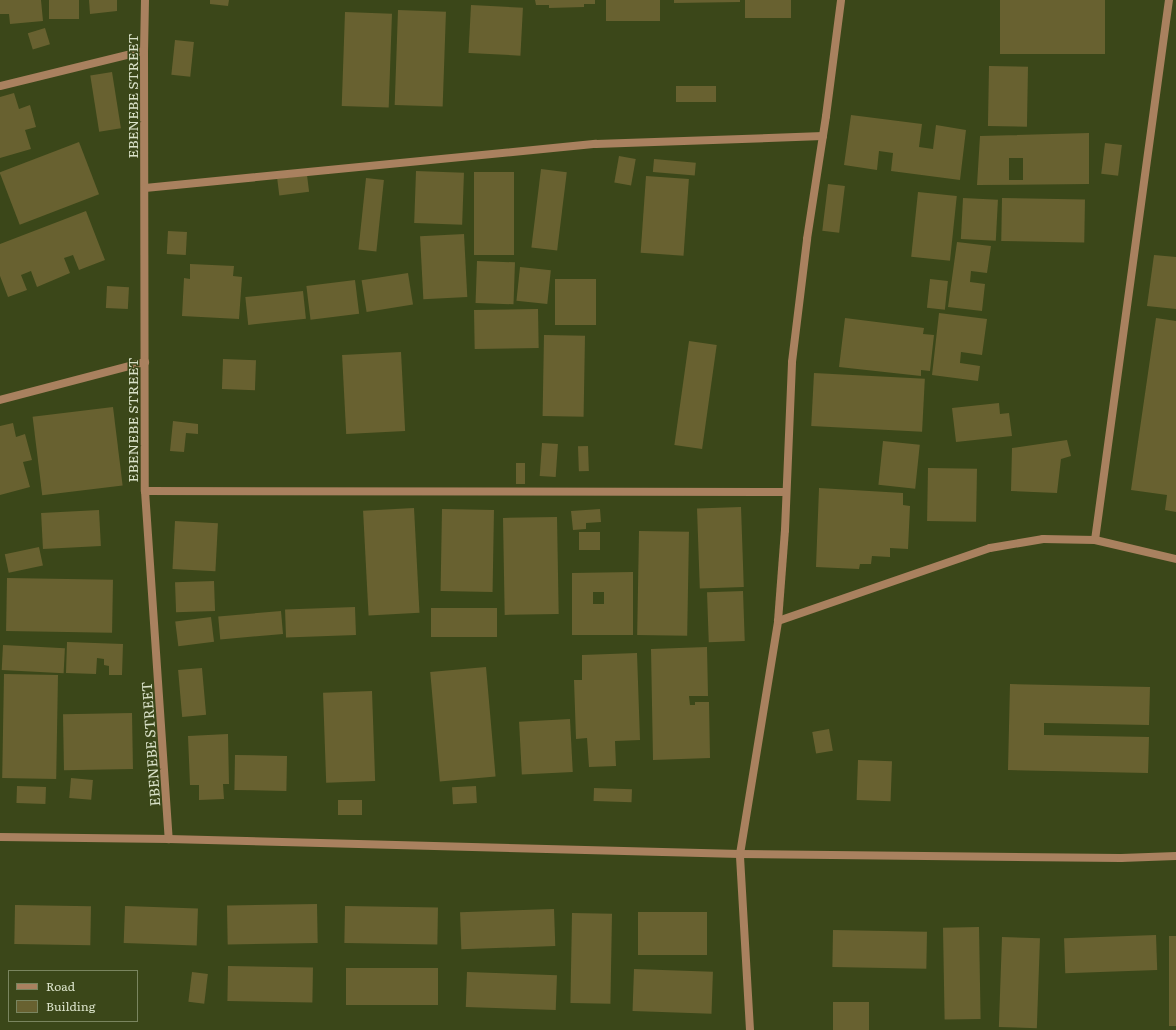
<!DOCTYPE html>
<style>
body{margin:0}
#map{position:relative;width:1176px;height:1030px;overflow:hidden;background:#3b4719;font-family:Literata,serif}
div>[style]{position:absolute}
.building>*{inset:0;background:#686130;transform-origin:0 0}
.street>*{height:8px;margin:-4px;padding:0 4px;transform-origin:4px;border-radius:4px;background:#a9815f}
span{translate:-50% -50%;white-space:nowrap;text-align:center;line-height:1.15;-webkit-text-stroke:3px #3b4719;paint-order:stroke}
.street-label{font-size:14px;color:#d9e1c8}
.legend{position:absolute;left:8px;top:970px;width:130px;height:52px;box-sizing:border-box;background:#3b4719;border:1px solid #7a855f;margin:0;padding:5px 7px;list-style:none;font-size:12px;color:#d9e1c8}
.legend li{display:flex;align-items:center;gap:8px;height:20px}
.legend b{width:20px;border:1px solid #7a855f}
</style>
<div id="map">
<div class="building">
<div style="clip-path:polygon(0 0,41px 0,43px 21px,10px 24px,9px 14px,0 14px)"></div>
<div style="left:49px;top:0;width:30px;height:19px"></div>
<div style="clip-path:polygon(89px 0,117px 0,117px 11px,90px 14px)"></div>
<div style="clip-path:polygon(210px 0,229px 0,228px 6px,210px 4px)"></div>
<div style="clip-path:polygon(535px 0,595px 0,595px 4px,584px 4px,584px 7px,549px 8px,549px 5px,536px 5px)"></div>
<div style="left:606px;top:0;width:54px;height:21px"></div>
<div style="clip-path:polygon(674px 0,740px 0,740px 2px,674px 3px)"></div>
<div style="left:745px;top:0;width:46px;height:18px"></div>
<div style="left:1000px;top:0;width:105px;height:54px"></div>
<div style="left:471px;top:5px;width:52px;height:48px;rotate:3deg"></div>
<div style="left:398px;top:10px;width:48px;height:95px;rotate:2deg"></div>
<div style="left:345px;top:12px;width:47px;height:94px;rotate:2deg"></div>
<div style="left:45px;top:28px;width:17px;height:18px;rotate:73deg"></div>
<div style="left:175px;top:40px;width:19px;height:35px;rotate:6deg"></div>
<div style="left:989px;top:66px;width:39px;height:60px;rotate:1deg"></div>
<div style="left:112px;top:72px;width:57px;height:22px;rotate:81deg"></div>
<div style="left:676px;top:86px;width:40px;height:16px"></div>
<div style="clip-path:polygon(14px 93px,19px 109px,30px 105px,36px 127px,25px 130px,31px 149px,0 158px,0 97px)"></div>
<div style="clip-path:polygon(851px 115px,922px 124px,919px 147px,933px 149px,936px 125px,966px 130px,960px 180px,891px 171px,893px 153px,879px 151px,877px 170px,844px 165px)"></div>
<div style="clip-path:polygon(evenodd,1089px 133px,1089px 184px,977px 185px,980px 136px,1089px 133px,1009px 158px,1023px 158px,1023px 180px,1009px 180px,1009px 158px)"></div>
<div style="left:79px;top:142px;width:56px;height:85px;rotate:69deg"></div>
<div style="left:1105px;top:143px;width:17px;height:31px;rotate:7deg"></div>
<div style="left:619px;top:156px;width:17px;height:27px;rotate:10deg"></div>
<div style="left:654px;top:159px;width:42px;height:13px;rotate:5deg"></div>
<div style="left:541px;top:169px;width:26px;height:79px;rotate:7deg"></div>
<div style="left:416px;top:171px;width:48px;height:52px;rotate:2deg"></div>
<div style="left:474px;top:172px;width:40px;height:83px"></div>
<div style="left:307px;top:175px;width:17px;height:30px;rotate:83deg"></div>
<div style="left:646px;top:176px;width:43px;height:77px;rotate:4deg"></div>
<div style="left:366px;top:178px;width:18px;height:72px;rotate:6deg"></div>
<div style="left:828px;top:184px;width:17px;height:47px;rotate:7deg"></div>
<div style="left:918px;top:192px;width:39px;height:65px;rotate:6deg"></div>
<div style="left:963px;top:198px;width:35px;height:41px;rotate:3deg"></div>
<div style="left:1002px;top:198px;width:83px;height:43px;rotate:1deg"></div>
<div style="clip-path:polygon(86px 211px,105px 260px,79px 270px,73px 255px,64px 258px,70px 273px,37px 287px,31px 271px,21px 275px,27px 290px,8px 297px,0 276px,0 244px)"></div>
<div style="left:168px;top:231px;width:19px;height:23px;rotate:3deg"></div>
<div style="left:464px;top:234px;width:63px;height:44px;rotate:87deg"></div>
<div style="clip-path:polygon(957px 242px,991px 246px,987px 273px,971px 271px,970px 282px,985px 284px,982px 311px,948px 307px)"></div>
<div style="clip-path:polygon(1154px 255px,1176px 257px,1176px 309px,1147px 306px)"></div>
<div style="left:477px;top:261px;width:38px;height:42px;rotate:2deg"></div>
<div style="clip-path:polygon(190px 264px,234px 266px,233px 276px,242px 277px,239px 319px,182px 316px,184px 278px,190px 279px)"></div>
<div style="left:520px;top:267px;width:31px;height:34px;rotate:6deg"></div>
<div style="left:408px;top:273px;width:32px;height:47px;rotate:81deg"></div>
<div style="left:555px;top:279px;width:41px;height:46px"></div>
<div style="left:930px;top:279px;width:18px;height:29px;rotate:6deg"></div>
<div style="left:355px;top:280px;width:34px;height:49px;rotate:83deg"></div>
<div style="left:107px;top:286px;width:22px;height:22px;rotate:3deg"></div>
<div style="left:303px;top:291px;width:28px;height:58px;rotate:84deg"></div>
<div style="left:538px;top:309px;width:39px;height:64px;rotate:89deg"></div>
<div style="clip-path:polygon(939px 313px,987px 319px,982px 355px,961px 352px,960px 363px,980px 366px,978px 381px,932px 375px)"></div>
<div style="clip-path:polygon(845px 318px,924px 328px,923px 334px,934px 335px,930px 371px,921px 370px,921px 376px,839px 367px)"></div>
<div style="clip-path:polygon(1156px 318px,1176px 321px,1176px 512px,1165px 510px,1167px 495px,1131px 490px)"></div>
<div style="left:544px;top:335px;width:41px;height:81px;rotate:1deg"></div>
<div style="left:689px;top:341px;width:28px;height:105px;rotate:8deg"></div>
<div style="left:401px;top:352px;width:79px;height:59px;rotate:87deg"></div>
<div style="left:223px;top:359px;width:33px;height:30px;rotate:2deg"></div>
<div style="left:814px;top:373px;width:111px;height:53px;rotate:3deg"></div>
<div style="clip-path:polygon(999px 403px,1000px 414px,1009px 413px,1012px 436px,956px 442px,952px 408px)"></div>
<div style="left:113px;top:407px;width:79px;height:81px;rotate:83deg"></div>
<div style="clip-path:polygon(173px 421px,198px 424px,198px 434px,186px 433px,184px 452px,170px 451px)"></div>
<div style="clip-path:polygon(13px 423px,16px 437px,25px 434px,32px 460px,23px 462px,30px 487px,0 495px,0 426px)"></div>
<div style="clip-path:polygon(1067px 440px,1071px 456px,1061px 459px,1057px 493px,1011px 491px,1012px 448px)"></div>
<div style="left:883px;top:441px;width:37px;height:44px;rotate:6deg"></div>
<div style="left:542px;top:443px;width:16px;height:33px;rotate:4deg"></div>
<div style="left:588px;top:446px;width:25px;height:10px;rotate:88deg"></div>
<div style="left:516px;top:463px;width:9px;height:21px"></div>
<div style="left:928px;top:468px;width:49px;height:53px;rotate:1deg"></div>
<div style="clip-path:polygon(819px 488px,903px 493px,903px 505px,910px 506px,908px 549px,890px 548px,890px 557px,872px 556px,871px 564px,860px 564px,859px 569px,816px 567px)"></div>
<div style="left:741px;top:507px;width:80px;height:44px;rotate:88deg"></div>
<div style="left:414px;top:508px;width:105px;height:51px;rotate:87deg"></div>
<div style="left:442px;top:509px;width:52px;height:82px;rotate:1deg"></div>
<div style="clip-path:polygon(600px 509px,601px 522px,586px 523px,586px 529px,573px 530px,571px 511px)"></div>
<div style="left:99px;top:510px;width:36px;height:58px;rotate:87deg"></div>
<div style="left:557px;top:517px;width:97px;height:54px;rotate:89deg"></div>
<div style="left:175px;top:521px;width:43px;height:48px;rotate:3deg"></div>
<div style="left:639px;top:531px;width:50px;height:104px;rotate:1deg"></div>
<div style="left:600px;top:532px;width:18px;height:21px;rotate:90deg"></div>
<div style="left:39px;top:547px;width:19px;height:35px;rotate:78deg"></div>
<div style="clip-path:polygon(evenodd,633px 572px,633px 635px,572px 635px,572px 573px,633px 572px,593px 592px,604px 592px,604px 604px,593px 604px,593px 592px)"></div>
<div style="left:7px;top:578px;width:106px;height:53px;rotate:1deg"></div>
<div style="left:214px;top:581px;width:30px;height:39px;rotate:88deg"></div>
<div style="left:743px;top:591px;width:50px;height:36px;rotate:88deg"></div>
<div style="left:355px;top:607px;width:28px;height:70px;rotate:88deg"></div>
<div style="left:431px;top:608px;width:66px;height:29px"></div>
<div style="left:281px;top:611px;width:23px;height:63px;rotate:85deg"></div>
<div style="left:211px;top:617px;width:25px;height:36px;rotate:83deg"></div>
<div style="clip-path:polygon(67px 642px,123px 644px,122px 675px,109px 675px,109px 666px,104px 665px,104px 659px,97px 658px,96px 674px,66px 673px)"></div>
<div style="left:3px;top:645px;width:62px;height:25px;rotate:3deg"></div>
<div style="clip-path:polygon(707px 647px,708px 696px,689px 696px,690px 705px,695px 705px,695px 702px,709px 702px,710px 758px,653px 760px,651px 649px)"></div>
<div style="clip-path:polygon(637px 653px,640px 740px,615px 741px,616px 766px,589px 767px,587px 738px,576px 739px,574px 680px,582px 680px,582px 655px)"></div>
<div style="left:486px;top:667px;width:110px;height:56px;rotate:85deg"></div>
<div style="left:202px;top:668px;width:47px;height:24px;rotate:85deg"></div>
<div style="left:4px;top:674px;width:54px;height:104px;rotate:1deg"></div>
<div style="clip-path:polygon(1010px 684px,1150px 687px,1149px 725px,1044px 723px,1044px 735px,1149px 737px,1148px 773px,1008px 770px)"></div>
<div style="left:372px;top:691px;width:90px;height:49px;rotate:88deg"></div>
<div style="left:132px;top:713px;width:56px;height:69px;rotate:89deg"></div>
<div style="left:570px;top:719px;width:53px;height:51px;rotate:87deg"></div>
<div style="left:829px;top:729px;width:22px;height:17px;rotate:80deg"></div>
<div style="clip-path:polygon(228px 734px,229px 784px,223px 784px,224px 799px,199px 800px,199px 785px,190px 785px,188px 736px)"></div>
<div style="left:235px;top:755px;width:52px;height:35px;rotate:1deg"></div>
<div style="left:858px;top:760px;width:34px;height:40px;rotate:2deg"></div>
<div style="left:71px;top:778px;width:22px;height:20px;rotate:5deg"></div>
<div style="left:17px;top:786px;width:29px;height:17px;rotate:2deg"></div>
<div style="left:476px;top:786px;width:17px;height:24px;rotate:87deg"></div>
<div style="left:594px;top:788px;width:38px;height:13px;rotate:2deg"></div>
<div style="left:338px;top:800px;width:24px;height:15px"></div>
<div style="left:317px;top:904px;width:39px;height:90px;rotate:89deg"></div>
<div style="left:15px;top:905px;width:76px;height:39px;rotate:1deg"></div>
<div style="left:125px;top:906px;width:73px;height:37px;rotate:2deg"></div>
<div style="left:345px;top:906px;width:93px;height:37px;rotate:1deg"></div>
<div style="left:554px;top:909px;width:37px;height:94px;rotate:88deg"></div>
<div style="left:638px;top:912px;width:69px;height:43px"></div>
<div style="left:572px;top:913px;width:40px;height:90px;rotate:1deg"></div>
<div style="left:979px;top:927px;width:92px;height:36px;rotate:89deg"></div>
<div style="left:833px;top:930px;width:94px;height:37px;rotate:1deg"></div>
<div style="left:1156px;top:935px;width:35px;height:92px;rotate:88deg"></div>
<div style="left:1169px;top:936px;width:7px;height:90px"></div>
<div style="left:1002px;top:937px;width:38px;height:90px;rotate:2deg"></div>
<div style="left:228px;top:966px;width:85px;height:35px;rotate:1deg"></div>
<div style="left:346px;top:968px;width:92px;height:37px"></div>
<div style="left:634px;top:969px;width:79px;height:42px;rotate:2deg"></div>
<div style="left:192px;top:972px;width:16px;height:30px;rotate:7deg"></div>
<div style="left:467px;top:972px;width:90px;height:35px;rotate:2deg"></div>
<div style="left:833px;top:1002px;width:36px;height:28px"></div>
</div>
<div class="street">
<div style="left:145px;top:0;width:51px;rotate:91.1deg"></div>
<div style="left:144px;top:51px;width:440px;rotate:89.9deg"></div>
<div style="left:145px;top:491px;width:349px;rotate:86.1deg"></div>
<div style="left:0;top:86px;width:148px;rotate:-13.7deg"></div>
<div style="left:145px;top:188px;width:453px;rotate:-5.6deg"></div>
<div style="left:596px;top:144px;width:227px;rotate:-2deg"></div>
<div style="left:0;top:400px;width:150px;rotate:-14.7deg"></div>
<div style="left:145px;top:491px;width:641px;rotate:0.09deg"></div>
<div style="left:1095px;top:540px;width:545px;rotate:-82.2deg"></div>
<div style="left:778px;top:621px;width:224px;rotate:-19deg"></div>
<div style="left:990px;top:548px;width:54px;rotate:-9.6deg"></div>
<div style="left:1043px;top:539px;width:52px;rotate:1.1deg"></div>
<div style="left:1095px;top:540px;width:83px;rotate:13.2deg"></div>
<div style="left:0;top:837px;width:169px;rotate:0.7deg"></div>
<div style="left:169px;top:839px;width:571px;rotate:1.5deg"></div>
<div style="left:740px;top:854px;width:381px;rotate:0.6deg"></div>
<div style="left:1121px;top:858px;width:55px;rotate:-2.1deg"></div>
<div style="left:750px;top:1030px;width:176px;rotate:-93.3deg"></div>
<div style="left:740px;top:854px;width:236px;rotate:-80.7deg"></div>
<div style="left:778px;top:621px;width:91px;rotate:-85.6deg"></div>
<div style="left:785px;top:530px;width:168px;rotate:-87.6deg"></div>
<div style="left:792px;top:362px;width:124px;rotate:-83deg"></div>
<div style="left:807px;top:239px;width:124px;rotate:-81.2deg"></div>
<div style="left:826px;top:116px;width:117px;rotate:-82.6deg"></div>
</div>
<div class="street-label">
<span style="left:132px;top:96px;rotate:-90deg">EBENEBE STREET</span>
<span style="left:132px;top:420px;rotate:-90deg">EBENEBE STREET</span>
<span style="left:150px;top:744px;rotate:-94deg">EBENEBE STREET</span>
</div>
<ul class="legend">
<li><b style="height:5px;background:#a9815f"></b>Road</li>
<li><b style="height:11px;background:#686130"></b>Building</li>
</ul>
</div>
